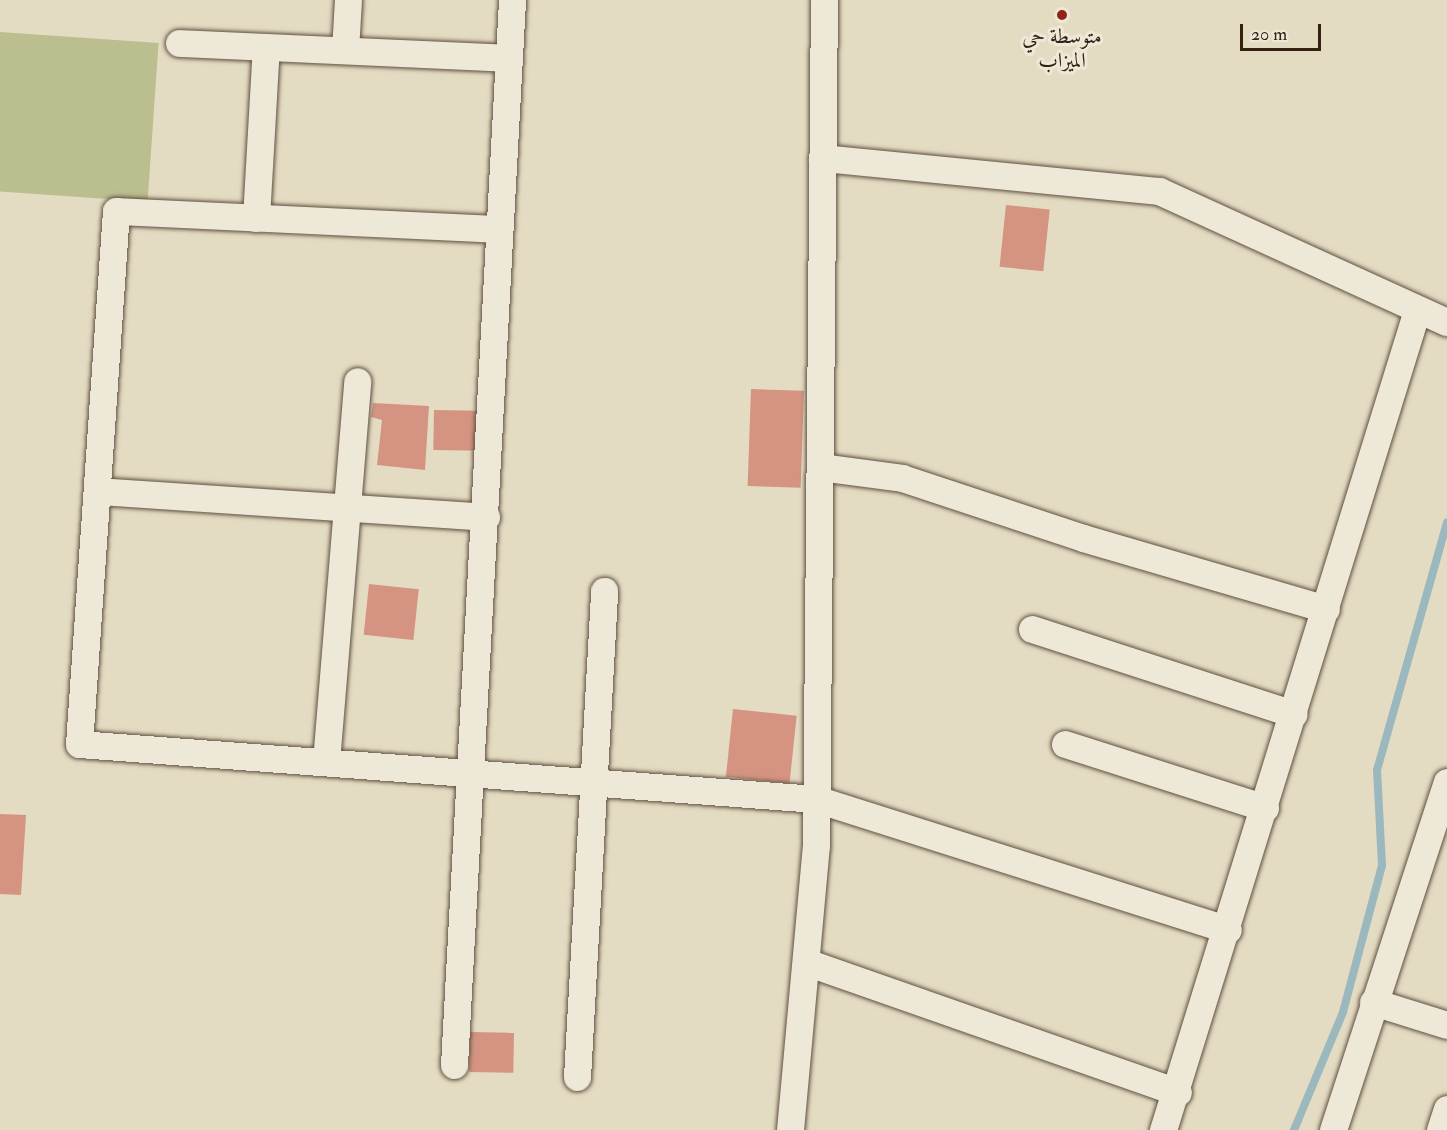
<!DOCTYPE html>
<meta charset="utf-8">
<style>
body{margin:0}
#map{position:relative;width:1447px;height:1130px;overflow:hidden;background:#e4dcc2;font-family:"IM FELL Double Pica",Amiri,serif}
div>[style]{position:absolute}
.green>*{inset:0;background:#bbbe8f;transform-origin:0 0}
.stream>*{height:8px;margin:-4px;padding:0 4px;transform-origin:4px;border-radius:4px;background:#9cb8bf}
.building>*{inset:0;background:#d49481;transform-origin:0 0}
.roads{filter:drop-shadow(0 0 2px #614f40) drop-shadow(0 0 2px #614f40)}
.minor>*{height:27px;margin:-13.5px;padding:0 13.5px;transform-origin:13.5px;border-radius:13.5px;background:#ede8d7}
.dots>*{width:16px;height:16px;translate:-50% -50%;box-sizing:border-box;border:3px solid #ede8d7;border-radius:50%}
span{translate:-50% -50%;white-space:nowrap;text-align:center;line-height:1.15;-webkit-text-stroke:6px #ede8d7;paint-order:stroke}
.poi-label{font-size:21px;color:#352014}
.scale{position:absolute;left:1240px;top:24px;width:81px;height:27px;box-sizing:border-box;border:3px solid #352014;border-top:0;padding-left:8px;font-size:18px;line-height:21px;white-space:nowrap;color:#352014;-webkit-text-stroke:4px #ede8d7;paint-order:stroke}
</style>
<div id="map">
<div class="green">
<div style="left:0;top:32px;width:159px;height:159px;rotate:4deg"></div>
</div>
<div class="stream">
<div style="left:1294px;top:1130px;width:128px;rotate:-67.4deg"></div>
<div style="left:1343px;top:1012px;width:152px;rotate:-75.1deg"></div>
<div style="left:1382px;top:865px;width:95px;rotate:-93deg"></div>
<div style="left:1377px;top:770px;width:257px;rotate:-74.2deg"></div>
</div>
<div class="building">
<div style="left:1006px;top:205px;width:44px;height:62px;rotate:6deg"></div>
<div style="left:751px;top:389px;width:53px;height:97px;rotate:2deg"></div>
<div style="clip-path:polygon(373px 403px,429px 406px,425px 470px,377px 465px,382px 420px,371px 417px)"></div>
<div style="left:434px;top:410px;width:47px;height:40px;rotate:1deg"></div>
<div style="left:369px;top:584px;width:50px;height:51px;rotate:6deg"></div>
<div style="left:733px;top:709px;width:64px;height:68px;rotate:6deg"></div>
<div style="clip-path:polygon(0 814px,26px 815px,21px 895px,0 894px)"></div>
<div style="left:470px;top:1032px;width:44px;height:40px;rotate:1deg"></div>
</div>
<div class="roads">
<div class="minor">
<div style="left:179px;top:43px;width:330px;rotate:2.6deg"></div>
<div style="left:345px;top:50px;width:50px;rotate:-86.6deg"></div>
<div style="left:822px;top:158px;width:339px;rotate:5.6deg"></div>
<div style="left:1159px;top:191px;width:316px;rotate:24.5deg"></div>
<div style="left:256px;top:218px;width:171px;rotate:-86.7deg"></div>
<div style="left:498px;top:229px;width:382px;rotate:-177.3deg"></div>
<div style="left:116px;top:211px;width:534px;rotate:93.97deg"></div>
<div style="left:79px;top:744px;width:739px;rotate:4.27deg"></div>
<div style="left:816px;top:799px;width:432px;rotate:17.6deg"></div>
<div style="left:820px;top:467px;width:83px;rotate:7.6deg"></div>
<div style="left:902px;top:478px;width:191px;rotate:18.3deg"></div>
<div style="left:1083px;top:538px;width:253px;rotate:16.3deg"></div>
<div style="left:98px;top:491px;width:389px;rotate:3.8deg"></div>
<div style="left:1032px;top:629px;width:275px;rotate:18deg"></div>
<div style="left:1065px;top:744px;width:210px;rotate:17.7deg"></div>
<div style="left:326px;top:762px;width:382px;rotate:-85.3deg"></div>
<div style="left:806px;top:962px;width:394px;rotate:19.3deg"></div>
<div style="left:1373px;top:1002px;width:77px;rotate:17.3deg"></div>
<div style="left:454px;top:1065px;width:1067px;rotate:-86.88deg"></div>
<div style="left:577px;top:1077px;width:487px;rotate:-86.8deg"></div>
<div style="left:790px;top:1130px;width:286px;rotate:-84.8deg"></div>
<div style="left:816px;top:845px;width:845px;rotate:-89.46deg"></div>
<div style="left:1163px;top:1130px;width:858px;rotate:-72.79deg"></div>
<div style="left:1333px;top:1130px;width:366px;rotate:-71.9deg"></div>
<div style="left:1440px;top:1130px;width:22px;rotate:-72deg"></div>
</div>
</div>
<div class="dots">
<div style="left:1062px;top:15px;background:#8f2418"></div>
</div>
<div class="poi-label">
<span style="left:1062px;top:49px">متوسطة حي<br>الميزاب</span>
</div>
<div class="scale">20 m</div>
</div>
